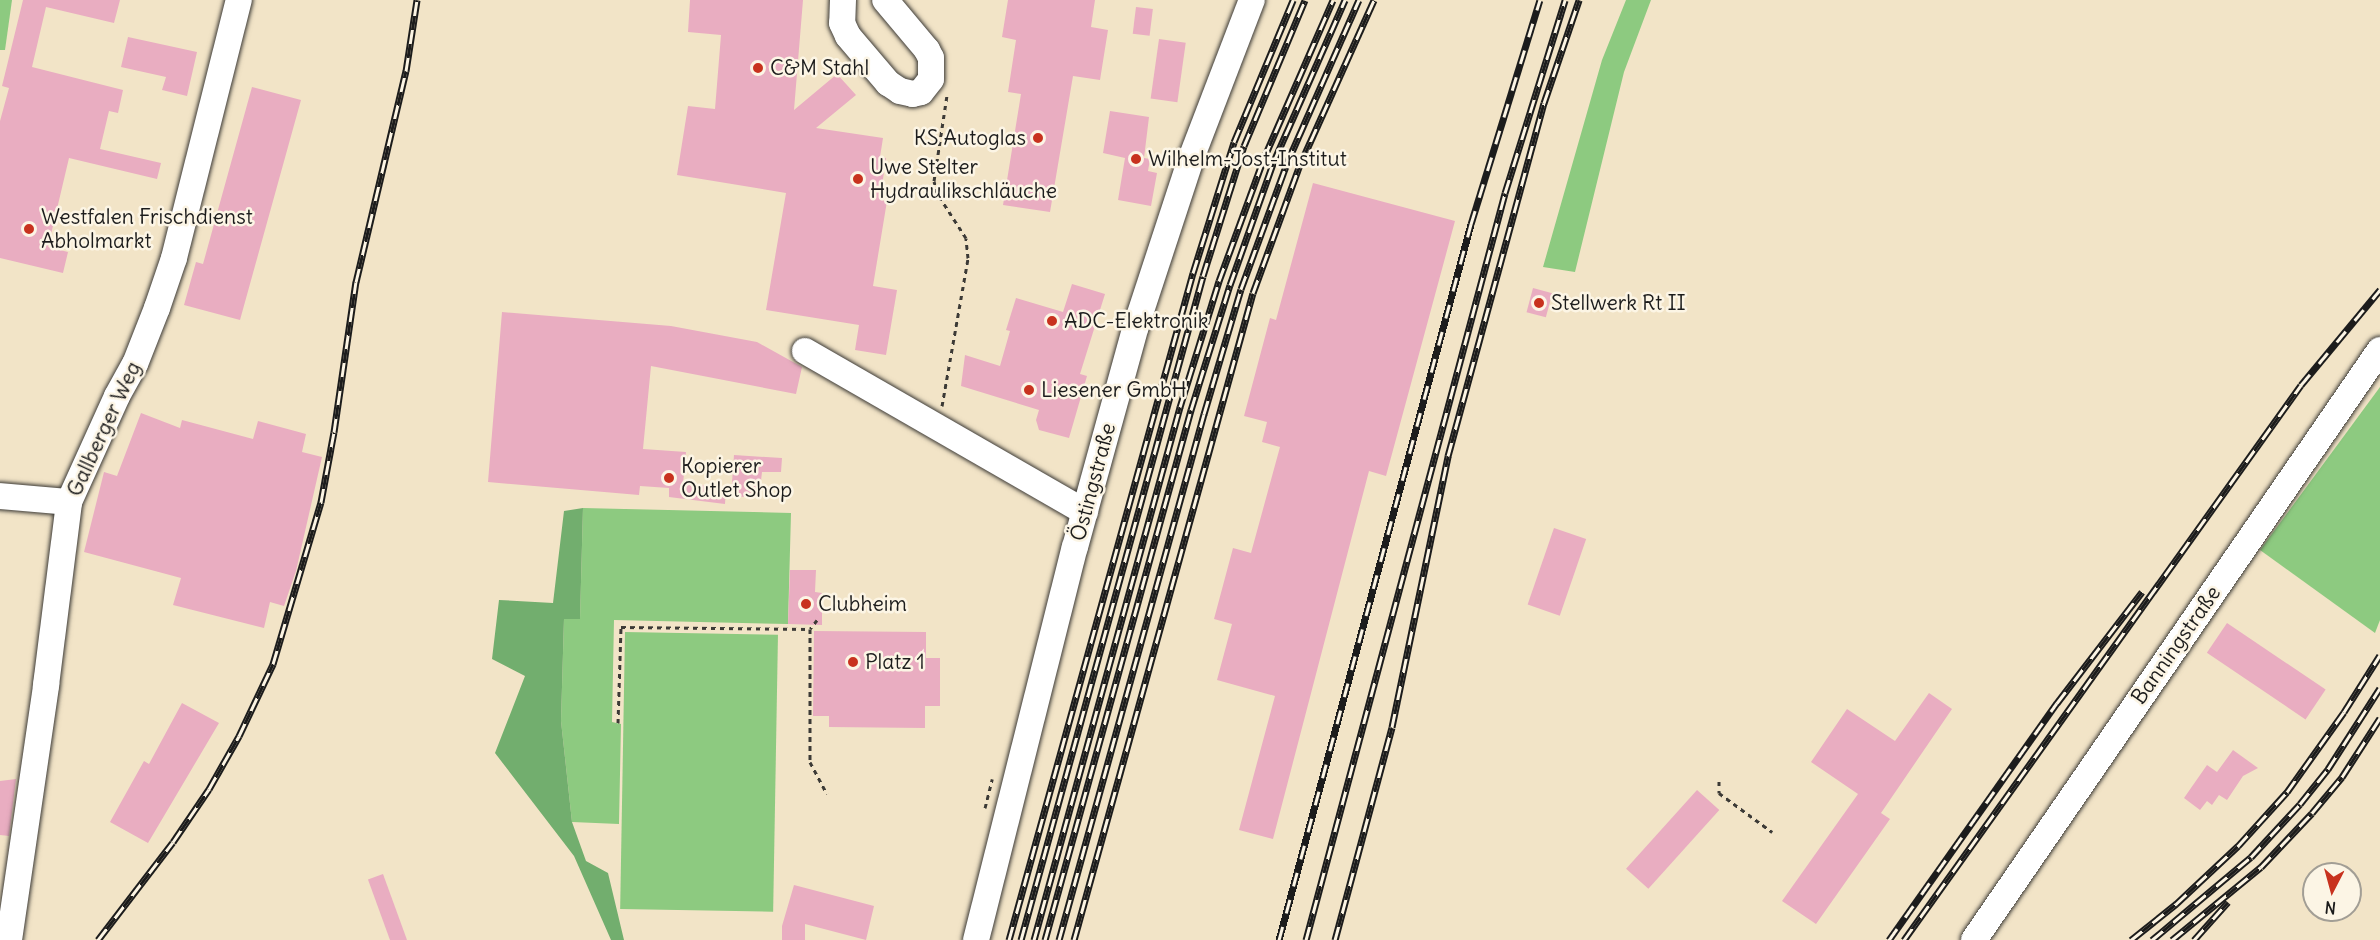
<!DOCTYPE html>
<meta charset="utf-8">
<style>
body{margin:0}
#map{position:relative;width:2380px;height:940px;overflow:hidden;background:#f2e4c7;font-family:Delius,sans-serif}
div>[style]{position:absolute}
.green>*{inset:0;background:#8dca80;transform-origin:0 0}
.forest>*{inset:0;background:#72ae6e}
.building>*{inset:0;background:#e9adc1;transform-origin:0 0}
.path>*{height:3px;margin-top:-1.5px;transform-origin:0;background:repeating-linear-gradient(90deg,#3c3a36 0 4.5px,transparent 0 9px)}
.roads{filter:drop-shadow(0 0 2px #3c3a36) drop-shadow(0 0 2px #3c3a36)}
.minor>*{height:26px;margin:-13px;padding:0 13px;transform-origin:13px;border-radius:13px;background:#fff}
.rail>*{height:7px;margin-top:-3.5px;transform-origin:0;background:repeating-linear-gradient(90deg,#fcf5e5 0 14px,#1c1c1c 0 28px);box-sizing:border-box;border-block:2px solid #1c1c1c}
.dots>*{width:16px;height:16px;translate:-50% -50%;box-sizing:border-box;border:3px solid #fcf5e5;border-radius:50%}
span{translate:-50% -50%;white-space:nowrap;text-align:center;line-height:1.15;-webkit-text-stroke:5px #fcf5e5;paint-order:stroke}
.poi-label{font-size:21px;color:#1c1c1c}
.left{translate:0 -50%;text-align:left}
.right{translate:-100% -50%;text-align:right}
.street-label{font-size:21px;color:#1c1c1c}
.north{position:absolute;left:2302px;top:862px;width:60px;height:60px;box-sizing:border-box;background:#fcf5e5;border:2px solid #a29e95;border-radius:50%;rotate:186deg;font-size:16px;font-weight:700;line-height:24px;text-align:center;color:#1c1c1c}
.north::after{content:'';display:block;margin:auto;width:21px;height:27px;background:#c8321e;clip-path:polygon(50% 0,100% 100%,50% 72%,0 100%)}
</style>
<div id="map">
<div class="green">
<div style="clip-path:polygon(0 0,12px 0,5px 50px,0 50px)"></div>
<div style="clip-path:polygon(1626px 0,1651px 0,1624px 72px,1575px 272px,1543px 267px,1602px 60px)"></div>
<div style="clip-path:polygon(2380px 387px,2380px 620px,2375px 633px,2260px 550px)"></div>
<div style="clip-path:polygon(583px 508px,791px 513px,788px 624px,614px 620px,612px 722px,621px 724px,619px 824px,572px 822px,561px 721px,564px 619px,580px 619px)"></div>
<div style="left:625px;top:632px;width:153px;height:277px;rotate:1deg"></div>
</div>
<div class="forest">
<div style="clip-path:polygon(583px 508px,580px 619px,564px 619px,561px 721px,572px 822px,586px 861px,608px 873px,624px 940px,611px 940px,574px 856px,495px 753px,525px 676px,492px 659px,499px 600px,553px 603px,564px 511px)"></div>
</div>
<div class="building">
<div style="clip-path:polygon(23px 0,120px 0,114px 23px,46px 7px,32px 67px,123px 90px,118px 113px,109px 111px,100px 149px,161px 163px,157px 179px,69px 158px,48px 247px,68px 252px,63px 273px,0 258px,0 121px,9px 88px,2px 86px)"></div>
<div style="clip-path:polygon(690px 0,803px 0,794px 110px,837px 74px,856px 95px,816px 128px,883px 138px,880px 157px,886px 158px,880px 200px,887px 201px,873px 286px,897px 290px,886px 355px,855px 350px,859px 325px,766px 310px,786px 193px,677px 175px,688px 106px,715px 109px,721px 35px,688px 32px)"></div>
<div style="clip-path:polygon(1008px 0,1095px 0,1091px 27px,1108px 30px,1100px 80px,1073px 76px,1050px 212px,1003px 205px,1021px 94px,1008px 92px,1016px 40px,1002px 37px)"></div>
<div style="left:1136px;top:7px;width:17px;height:27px;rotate:7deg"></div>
<div style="clip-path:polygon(128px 37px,197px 52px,187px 96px,162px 90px,166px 77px,121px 67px)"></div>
<div style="left:1159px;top:39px;width:27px;height:60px;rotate:8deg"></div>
<div style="clip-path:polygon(252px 87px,301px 100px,240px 320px,184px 305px,196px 262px,203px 264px)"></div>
<div style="clip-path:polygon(1110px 111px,1149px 117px,1144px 158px,1150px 159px,1148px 171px,1157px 173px,1151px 206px,1118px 200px,1125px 158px,1103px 153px)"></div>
<div style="clip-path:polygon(1313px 183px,1455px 221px,1386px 476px,1369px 471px,1273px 839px,1239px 830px,1275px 696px,1217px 680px,1232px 624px,1214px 619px,1233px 548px,1251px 553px,1280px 447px,1262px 442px,1267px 422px,1244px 416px,1270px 318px,1276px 320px)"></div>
<div style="clip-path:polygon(1072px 284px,1105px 294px,1080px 374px,1087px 376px,1069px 438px,1039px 430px,1036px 420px,1039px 410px,961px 386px,965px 355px,1000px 366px,1010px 331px,1006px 330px,1016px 298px,1063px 312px)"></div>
<div style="left:1533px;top:288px;width:20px;height:25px;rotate:15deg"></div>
<div style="clip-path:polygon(502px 312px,671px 326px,757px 342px,802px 367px,796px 394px,651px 366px,643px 449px,686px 452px,683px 484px,726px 487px,725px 504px,669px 497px,669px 488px,640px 486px,639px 495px,488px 482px)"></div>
<div style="clip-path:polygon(141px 413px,180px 428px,182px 420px,253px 439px,258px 421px,306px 434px,302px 452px,322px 457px,296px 571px,284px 606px,270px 602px,264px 628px,173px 605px,181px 578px,84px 552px,104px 472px,117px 476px)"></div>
<div style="clip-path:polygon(734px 455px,782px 458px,781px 472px,762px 472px,759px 498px,731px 496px)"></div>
<div style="left:1554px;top:528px;width:34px;height:81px;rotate:19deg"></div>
<div style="clip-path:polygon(790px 570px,816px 570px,815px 592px,822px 593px,822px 625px,788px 624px)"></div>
<div style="left:2227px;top:623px;width:119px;height:36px;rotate:34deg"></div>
<div style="clip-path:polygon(814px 631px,926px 632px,926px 658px,940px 658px,940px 706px,925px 706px,925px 728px,829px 727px,829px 716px,813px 716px)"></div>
<div style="clip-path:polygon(1929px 693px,1952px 709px,1881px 813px,1890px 819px,1816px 924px,1782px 901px,1858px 794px,1811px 762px,1847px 709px,1895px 741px)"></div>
<div style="clip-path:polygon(182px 703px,219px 723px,148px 843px,110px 822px,144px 761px,149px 764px)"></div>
<div style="clip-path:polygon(2233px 750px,2258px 768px,2243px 776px,2227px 800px,2219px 795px,2212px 805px,2207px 801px,2200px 810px,2184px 798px,2207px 765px,2217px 772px)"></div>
<div style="clip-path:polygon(16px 779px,9px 836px,0 835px,0 781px)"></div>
<div style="left:1697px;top:790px;width:30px;height:106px;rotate:42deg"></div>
<div style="left:383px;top:874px;width:70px;height:16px;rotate:70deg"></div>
<div style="clip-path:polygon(794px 885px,874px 906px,866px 940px,805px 924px,805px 940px,782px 940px,782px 926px)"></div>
</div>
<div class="path">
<div style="left:942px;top:406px;width:150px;rotate:-80deg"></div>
<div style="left:968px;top:258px;width:20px;rotate:-96deg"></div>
<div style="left:966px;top:238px;width:54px;rotate:-122.8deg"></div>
<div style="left:937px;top:193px;width:12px;rotate:-104deg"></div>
<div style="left:934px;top:181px;width:87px;rotate:-81.4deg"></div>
<div style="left:817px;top:620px;width:11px;rotate:128deg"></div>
<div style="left:810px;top:629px;width:133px;rotate:90deg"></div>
<div style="left:810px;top:762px;width:36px;rotate:62deg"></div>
<div style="left:618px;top:723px;width:96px;rotate:-88.2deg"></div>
<div style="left:621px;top:627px;width:189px;rotate:0.6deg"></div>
<div style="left:1719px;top:781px;width:12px;rotate:90deg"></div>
<div style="left:1719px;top:793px;width:66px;rotate:36.3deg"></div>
<div style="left:985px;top:808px;width:30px;rotate:-76deg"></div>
</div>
<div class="roads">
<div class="minor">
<div style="left:843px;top:0;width:23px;rotate:92deg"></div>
<div style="left:842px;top:23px;width:14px;rotate:65deg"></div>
<div style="left:848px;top:36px;width:62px;rotate:49.6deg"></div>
<div style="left:888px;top:83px;width:14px;rotate:34deg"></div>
<div style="left:900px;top:91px;width:13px;rotate:13deg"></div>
<div style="left:913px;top:94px;width:8px;rotate:-14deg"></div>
<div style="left:921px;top:92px;width:16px;rotate:-52deg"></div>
<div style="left:931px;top:79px;width:21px;rotate:-90deg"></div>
<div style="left:931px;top:58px;width:9px;rotate:-117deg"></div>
<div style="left:927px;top:50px;width:65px;rotate:-130deg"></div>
<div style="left:805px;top:351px;width:323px;rotate:29.9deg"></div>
<div style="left:0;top:496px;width:69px;rotate:5deg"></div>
<div style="left:9px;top:940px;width:258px;rotate:-81.7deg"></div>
<div style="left:46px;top:685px;width:184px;rotate:-82.8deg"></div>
<div style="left:69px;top:502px;width:116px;rotate:-65.6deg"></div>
<div style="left:117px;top:396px;width:37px;rotate:-61deg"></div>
<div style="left:135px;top:364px;width:60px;rotate:-68.6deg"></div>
<div style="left:157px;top:308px;width:53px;rotate:-71.2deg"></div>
<div style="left:174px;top:258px;width:266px;rotate:-75.9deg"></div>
<div style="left:976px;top:940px;width:405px;rotate:-75.9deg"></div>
<div style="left:1075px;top:547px;width:229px;rotate:-74.6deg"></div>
<div style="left:1136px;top:326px;width:179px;rotate:-71.8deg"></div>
<div style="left:1192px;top:156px;width:167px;rotate:-69deg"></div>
<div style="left:1974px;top:940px;width:716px;rotate:-55.47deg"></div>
</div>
</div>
<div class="rail">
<div style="left:98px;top:940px;width:123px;rotate:-52.6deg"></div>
<div style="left:173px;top:842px;width:64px;rotate:-55.8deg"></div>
<div style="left:209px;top:789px;width:61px;rotate:-60.5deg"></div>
<div style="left:239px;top:736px;width:80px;rotate:-64.7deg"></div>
<div style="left:273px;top:664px;width:169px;rotate:-73.5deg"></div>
<div style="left:321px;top:502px;width:71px;rotate:-79.5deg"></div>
<div style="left:334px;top:432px;width:152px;rotate:-81.7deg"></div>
<div style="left:356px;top:282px;width:217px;rotate:-76.7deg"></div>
<div style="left:406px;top:71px;width:72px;rotate:-81.2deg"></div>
<div style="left:1009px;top:940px;width:692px;rotate:-74.58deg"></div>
<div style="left:1193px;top:273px;width:137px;rotate:-72.6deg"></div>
<div style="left:1234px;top:142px;width:154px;rotate:-67.4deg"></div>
<div style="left:1021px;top:940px;width:688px;rotate:-74.67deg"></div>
<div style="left:1203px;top:276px;width:136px;rotate:-72.5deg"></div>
<div style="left:1244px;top:146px;width:158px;rotate:-67.3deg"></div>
<div style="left:1034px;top:940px;width:553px;rotate:-74.68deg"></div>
<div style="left:1180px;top:407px;width:132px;rotate:-72.8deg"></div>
<div style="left:1219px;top:281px;width:131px;rotate:-69.9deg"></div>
<div style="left:1264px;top:158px;width:172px;rotate:-66.4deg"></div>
<div style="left:1045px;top:940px;width:550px;rotate:-74.6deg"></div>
<div style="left:1191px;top:410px;width:131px;rotate:-72.7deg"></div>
<div style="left:1230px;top:285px;width:132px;rotate:-70.5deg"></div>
<div style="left:1274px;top:161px;width:176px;rotate:-66.2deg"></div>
<div style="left:1059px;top:940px;width:546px;rotate:-74.59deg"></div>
<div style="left:1204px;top:414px;width:130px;rotate:-73.5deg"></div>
<div style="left:1241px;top:289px;width:134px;rotate:-69.9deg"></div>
<div style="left:1287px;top:163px;width:178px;rotate:-66.2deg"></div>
<div style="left:1074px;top:940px;width:671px;rotate:-74.54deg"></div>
<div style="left:1253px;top:293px;width:134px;rotate:-69.9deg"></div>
<div style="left:1299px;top:167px;width:183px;rotate:-65.8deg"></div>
<div style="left:1279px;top:940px;width:741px;rotate:-74.99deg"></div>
<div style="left:1471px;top:224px;width:234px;rotate:-72.9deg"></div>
<div style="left:1306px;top:940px;width:773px;rotate:-75.08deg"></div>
<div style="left:1505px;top:193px;width:202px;rotate:-72.7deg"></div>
<div style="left:1335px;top:940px;width:220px;rotate:-75deg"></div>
<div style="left:1392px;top:727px;width:277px;rotate:-78.3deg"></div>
<div style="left:1448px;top:456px;width:366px;rotate:-74.8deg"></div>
<div style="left:1544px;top:103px;width:109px;rotate:-71.2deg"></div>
<div style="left:1889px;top:940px;width:291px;rotate:-54.7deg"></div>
<div style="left:2057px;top:703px;width:140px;rotate:-52.6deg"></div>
<div style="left:1904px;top:940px;width:682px;rotate:-54.42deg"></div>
<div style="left:2301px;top:385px;width:124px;rotate:-50.3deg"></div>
<div style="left:2131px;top:940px;width:58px;rotate:-38.7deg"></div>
<div style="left:2176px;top:904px;width:85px;rotate:-43.1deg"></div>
<div style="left:2238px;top:846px;width:73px;rotate:-47.8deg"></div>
<div style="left:2287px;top:792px;width:98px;rotate:-54.5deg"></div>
<div style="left:2344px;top:712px;width:67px;rotate:-57.7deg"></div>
<div style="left:2152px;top:940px;width:129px;rotate:-40deg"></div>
<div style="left:2251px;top:857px;width:72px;rotate:-47.2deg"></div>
<div style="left:2300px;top:804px;width:45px;rotate:-51.3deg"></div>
<div style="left:2328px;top:769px;width:96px;rotate:-57.3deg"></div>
<div style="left:2172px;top:940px;width:115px;rotate:-39.4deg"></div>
<div style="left:2261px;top:867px;width:74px;rotate:-46.6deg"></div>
<div style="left:2312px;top:813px;width:47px;rotate:-50.2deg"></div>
<div style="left:2342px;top:777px;width:70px;rotate:-57.2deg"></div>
<div style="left:2194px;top:940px;width:51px;rotate:-48.2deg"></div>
</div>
<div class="dots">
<div style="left:758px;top:68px;background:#c8321e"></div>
<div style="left:1038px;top:138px;background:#c8321e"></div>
<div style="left:1136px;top:159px;background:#c8321e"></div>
<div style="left:858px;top:179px;background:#c8321e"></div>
<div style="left:29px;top:229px;background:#c8321e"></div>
<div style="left:1539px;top:303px;background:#c8321e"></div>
<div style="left:1052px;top:321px;background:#c8321e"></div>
<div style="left:1029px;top:390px;background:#c8321e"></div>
<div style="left:669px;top:478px;background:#c8321e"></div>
<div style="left:806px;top:604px;background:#c8321e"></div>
<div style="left:853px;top:662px;background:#c8321e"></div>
</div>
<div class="poi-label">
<span class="left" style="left:770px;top:68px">C&amp;M Stahl</span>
<span class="right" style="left:1026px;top:138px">KS Autoglas</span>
<span class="left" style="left:1148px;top:159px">Wilhelm-Jost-Institut</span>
<span class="left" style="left:870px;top:179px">Uwe Stelter<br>Hydraulikschläuche</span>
<span class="left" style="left:41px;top:229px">Westfalen Frischdienst<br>Abholmarkt</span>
<span class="left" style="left:1551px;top:303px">Stellwerk Rt II</span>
<span class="left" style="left:1064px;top:321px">ADC-Elektronik</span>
<span class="left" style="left:1041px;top:390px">Liesener GmbH</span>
<span class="left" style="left:681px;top:478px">Kopierer<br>Outlet Shop</span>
<span class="left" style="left:818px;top:604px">Clubheim</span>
<span class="left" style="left:865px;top:662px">Platz 1</span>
</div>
<div class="street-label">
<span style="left:104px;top:429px;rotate:-65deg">Gallberger Weg</span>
<span style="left:1093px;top:482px;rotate:-75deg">Östingstraße</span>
<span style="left:2176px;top:645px;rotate:-55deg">Banningstraße</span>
</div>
<div class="north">N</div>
</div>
